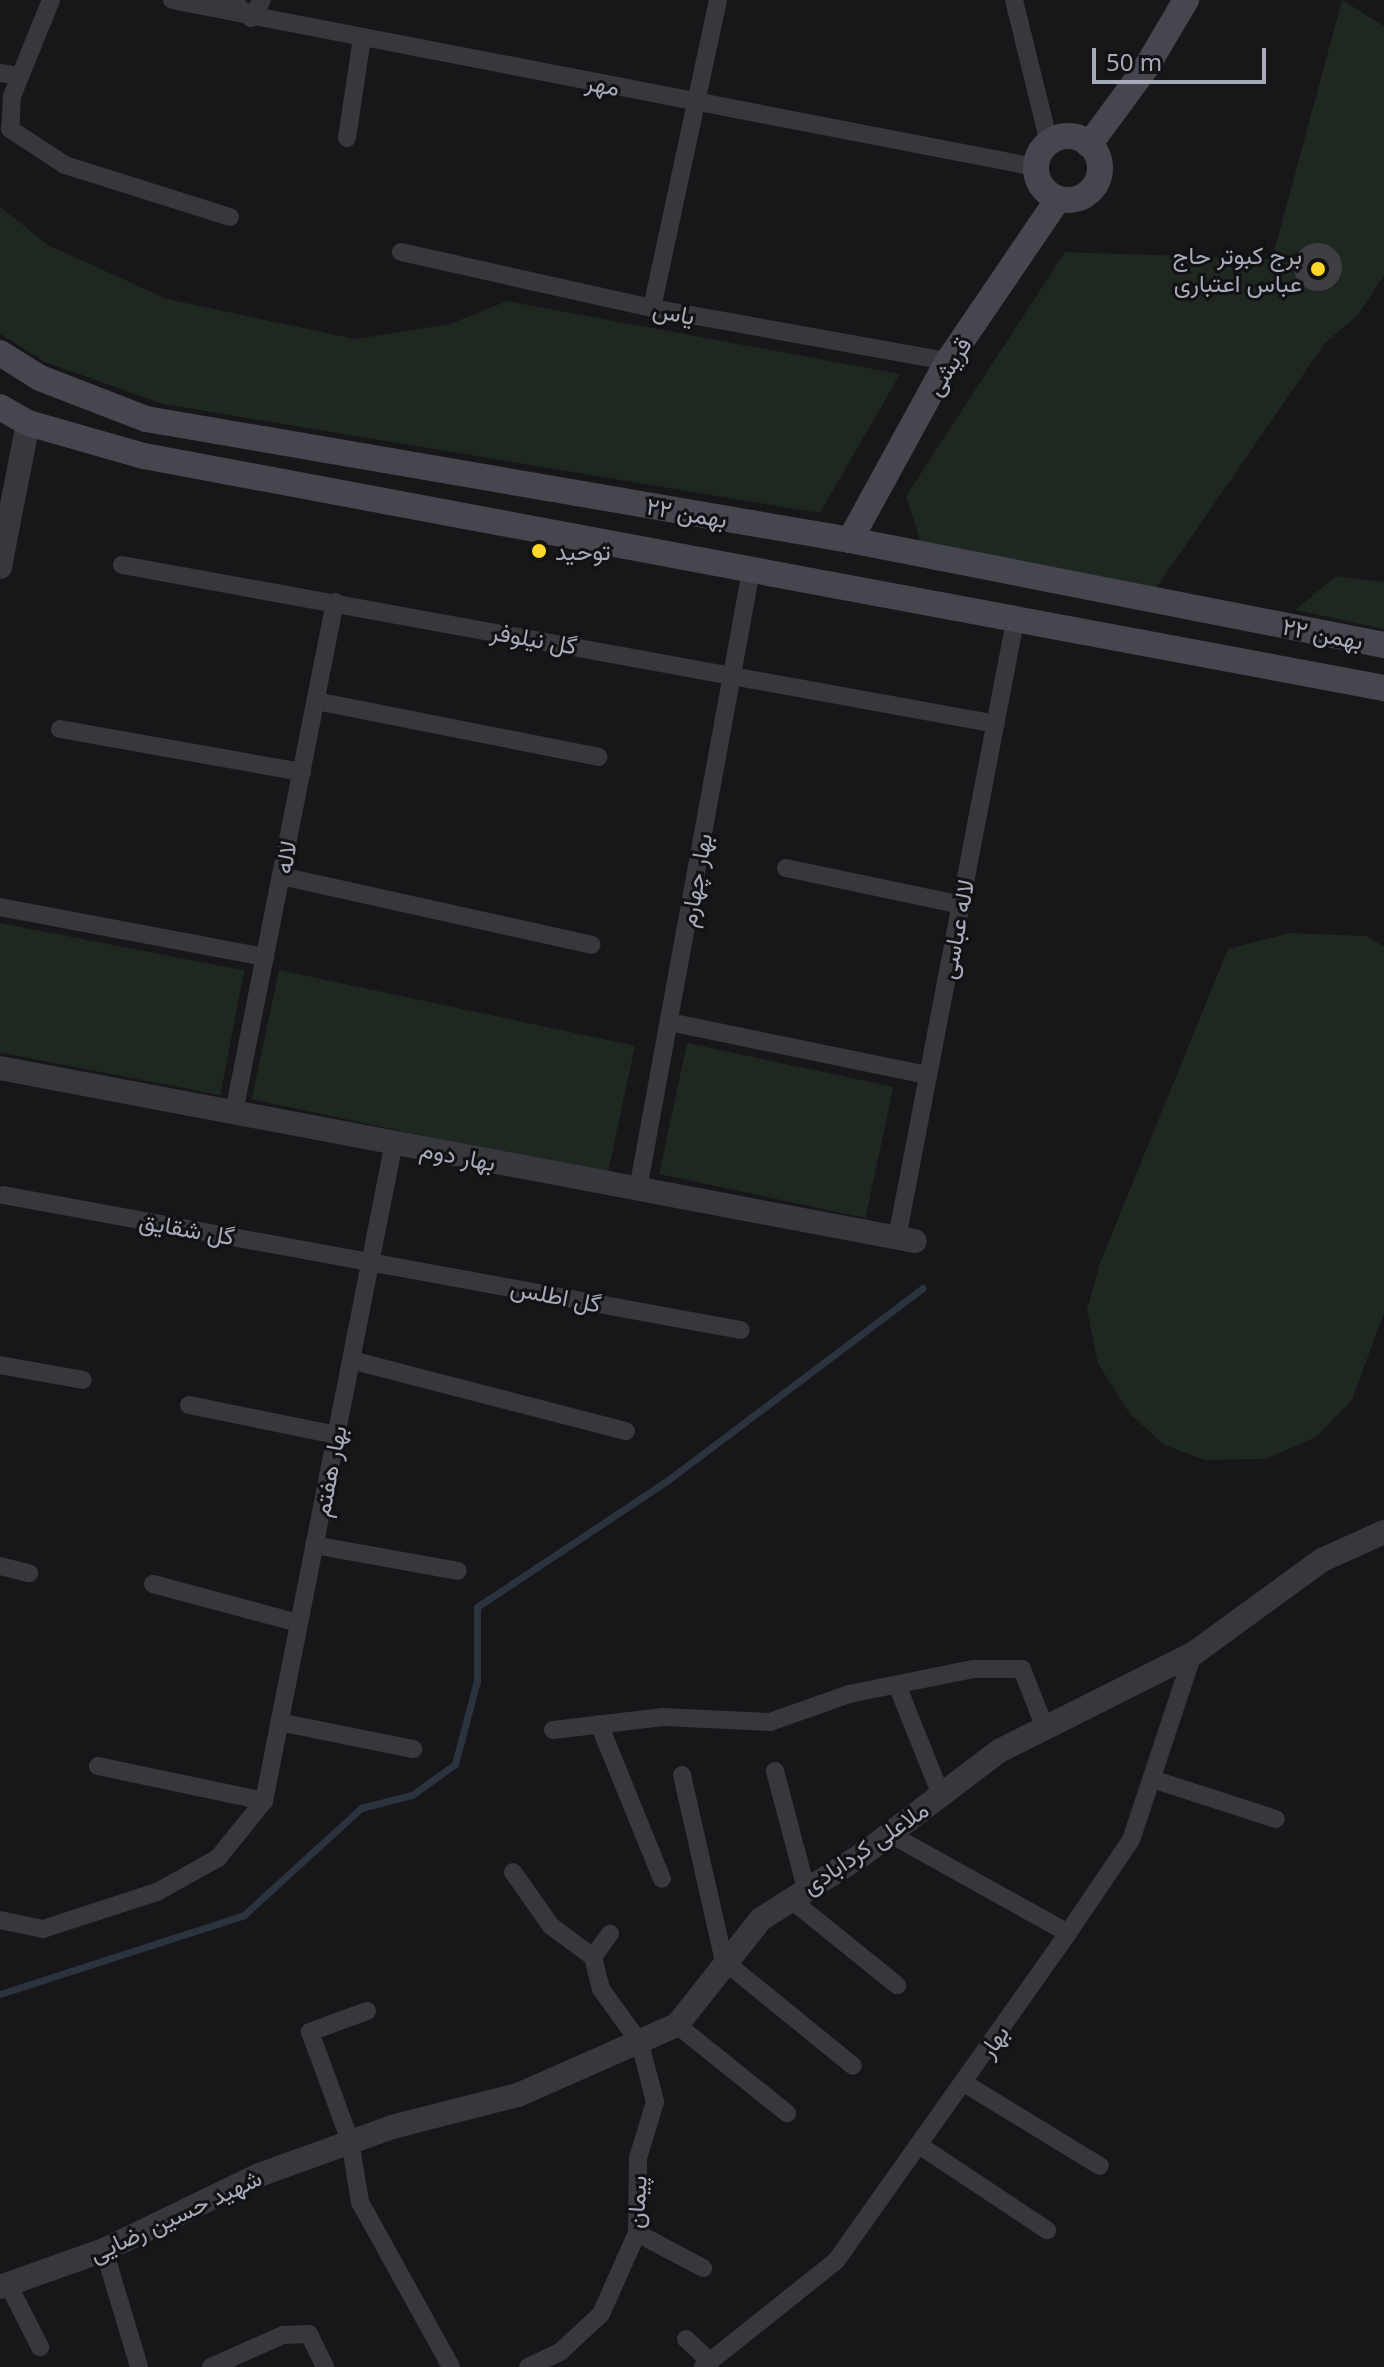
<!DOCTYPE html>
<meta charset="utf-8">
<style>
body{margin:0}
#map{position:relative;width:1384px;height:2367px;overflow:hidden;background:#171619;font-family:"Noto Sans",Vazirmatn,sans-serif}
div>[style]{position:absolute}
.green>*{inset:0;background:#1e2720;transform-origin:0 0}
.stream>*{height:7px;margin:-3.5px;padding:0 3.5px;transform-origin:3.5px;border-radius:3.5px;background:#2b333e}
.building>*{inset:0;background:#3e3e43}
.round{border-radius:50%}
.minor>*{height:18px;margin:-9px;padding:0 9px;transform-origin:9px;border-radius:9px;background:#37373e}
.tertiary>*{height:24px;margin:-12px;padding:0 12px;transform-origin:12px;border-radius:12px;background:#37373e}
.secondary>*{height:26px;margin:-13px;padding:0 13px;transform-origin:13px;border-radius:13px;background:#45464e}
.secondary>.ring{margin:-13px;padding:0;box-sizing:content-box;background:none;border:26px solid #45464e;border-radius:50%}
.dots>*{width:22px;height:22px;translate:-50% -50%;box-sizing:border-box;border:4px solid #121114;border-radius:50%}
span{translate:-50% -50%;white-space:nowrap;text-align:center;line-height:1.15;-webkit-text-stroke:6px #121114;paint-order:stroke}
.street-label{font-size:24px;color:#a7aab9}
.poi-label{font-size:24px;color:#a7aab9}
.right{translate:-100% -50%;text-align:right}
.left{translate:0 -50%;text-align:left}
.scale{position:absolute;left:1092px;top:48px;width:174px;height:36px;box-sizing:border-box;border:4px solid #a7aab9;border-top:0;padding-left:10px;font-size:24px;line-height:28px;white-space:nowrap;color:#a7aab9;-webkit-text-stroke:6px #121114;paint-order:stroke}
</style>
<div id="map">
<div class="green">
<div style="clip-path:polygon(1342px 0,1384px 26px,1384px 275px,1358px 315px,1325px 343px,1154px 591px,923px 550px,906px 496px,1065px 252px,1272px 259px)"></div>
<div style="clip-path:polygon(0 207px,48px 245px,167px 299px,355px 339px,450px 324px,507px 301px,900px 374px,820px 513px,163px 404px,45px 362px,0 334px)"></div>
<div style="clip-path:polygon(1336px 576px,1384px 582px,1384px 629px,1295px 610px)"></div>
<div style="left:0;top:923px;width:249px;height:127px;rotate:11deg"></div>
<div style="clip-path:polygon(1289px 933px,1367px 936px,1384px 947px,1384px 1313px,1352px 1400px,1316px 1437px,1266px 1459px,1205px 1460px,1164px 1445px,1130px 1414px,1098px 1364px,1087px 1310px,1100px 1263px,1228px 949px)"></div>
<div style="left:279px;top:970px;width:364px;height:132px;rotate:12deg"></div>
<div style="left:687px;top:1043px;width:211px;height:134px;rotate:12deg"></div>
</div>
<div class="stream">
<div style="left:0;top:1994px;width:256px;rotate:-17.9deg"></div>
<div style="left:244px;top:1915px;width:159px;rotate:-42.4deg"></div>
<div style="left:361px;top:1808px;width:53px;rotate:-14.3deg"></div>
<div style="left:412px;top:1795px;width:53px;rotate:-35.8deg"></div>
<div style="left:455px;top:1764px;width:86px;rotate:-75.2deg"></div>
<div style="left:477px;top:1681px;width:74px;rotate:-90deg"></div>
<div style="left:477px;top:1607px;width:229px;rotate:-33.6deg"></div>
<div style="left:668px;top:1480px;width:319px;rotate:-37deg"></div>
</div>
<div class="building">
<div class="round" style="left:1294px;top:243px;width:48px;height:48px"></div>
</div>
<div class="minor">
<div style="left:51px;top:0;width:104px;rotate:112.1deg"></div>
<div style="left:12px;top:96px;width:33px;rotate:93deg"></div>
<div style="left:10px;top:129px;width:66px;rotate:33.2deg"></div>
<div style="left:65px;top:165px;width:173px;rotate:17.5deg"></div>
<div style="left:172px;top:0;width:879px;rotate:10.95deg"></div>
<div style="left:231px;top:0;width:27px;rotate:42deg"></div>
<div style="left:251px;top:18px;width:21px;rotate:-59deg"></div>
<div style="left:1014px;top:0;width:146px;rotate:76.2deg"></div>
<div style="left:0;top:73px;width:20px;rotate:9deg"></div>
<div style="left:347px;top:138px;width:101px;rotate:-81.5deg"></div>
<div style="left:401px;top:252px;width:257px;rotate:12.6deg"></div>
<div style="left:652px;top:308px;width:301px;rotate:10.2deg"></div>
<div style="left:652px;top:308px;width:315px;rotate:-77.9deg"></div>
<div style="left:122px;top:565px;width:888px;rotate:10.31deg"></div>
<div style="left:316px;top:701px;width:288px;rotate:11.2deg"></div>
<div style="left:60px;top:729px;width:246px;rotate:10.1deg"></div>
<div style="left:786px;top:868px;width:179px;rotate:11.9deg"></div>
<div style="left:281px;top:876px;width:318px;rotate:12.5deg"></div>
<div style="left:0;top:907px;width:270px;rotate:10.7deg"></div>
<div style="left:669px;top:1022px;width:264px;rotate:11.6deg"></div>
<div style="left:234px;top:1112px;width:520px;rotate:-78.8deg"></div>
<div style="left:638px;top:1189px;width:628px;rotate:-79.64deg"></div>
<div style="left:3px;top:1195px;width:750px;rotate:10.37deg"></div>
<div style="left:897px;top:1238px;width:628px;rotate:-79.17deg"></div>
<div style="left:351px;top:1360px;width:284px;rotate:14.5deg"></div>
<div style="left:0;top:1365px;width:84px;rotate:10.2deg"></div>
<div style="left:189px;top:1405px;width:150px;rotate:11.5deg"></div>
<div style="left:314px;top:1545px;width:146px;rotate:10.2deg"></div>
<div style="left:0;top:1566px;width:30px;rotate:14deg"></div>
<div style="left:153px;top:1584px;width:151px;rotate:15deg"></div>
<div style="left:897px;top:1685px;width:118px;rotate:68.2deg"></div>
<div style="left:279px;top:1722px;width:137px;rotate:11.4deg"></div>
<div style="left:599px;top:1724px;width:167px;rotate:67.9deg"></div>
<div style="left:553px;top:1730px;width:111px;rotate:-6.7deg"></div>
<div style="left:663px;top:1717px;width:107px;rotate:2.7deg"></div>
<div style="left:770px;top:1722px;width:84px;rotate:-19.5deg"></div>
<div style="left:849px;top:1694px;width:126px;rotate:-11.4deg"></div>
<div style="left:973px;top:1669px;width:49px"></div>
<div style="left:1022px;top:1669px;width:63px;rotate:68.7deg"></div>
<div style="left:98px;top:1766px;width:170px;rotate:11.9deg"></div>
<div style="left:775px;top:1771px;width:121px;rotate:75.2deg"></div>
<div style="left:682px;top:1775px;width:191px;rotate:77.3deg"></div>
<div style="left:724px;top:1961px;width:166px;rotate:39.1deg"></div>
<div style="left:1152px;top:1779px;width:130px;rotate:17.9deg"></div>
<div style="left:890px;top:1834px;width:204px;rotate:29.1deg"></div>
<div style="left:513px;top:1872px;width:66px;rotate:54.9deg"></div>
<div style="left:551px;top:1926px;width:52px;rotate:36.4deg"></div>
<div style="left:593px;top:1957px;width:33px;rotate:76deg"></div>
<div style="left:601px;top:1989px;width:67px;rotate:54.2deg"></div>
<div style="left:640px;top:2043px;width:61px;rotate:75.7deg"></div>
<div style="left:655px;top:2102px;width:59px;rotate:106.9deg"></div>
<div style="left:638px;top:2158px;width:75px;rotate:90.8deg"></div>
<div style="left:637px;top:2233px;width:89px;rotate:114deg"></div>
<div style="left:601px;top:2314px;width:56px;rotate:137.2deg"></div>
<div style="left:560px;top:2352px;width:35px;rotate:155deg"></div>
<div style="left:789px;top:1898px;width:139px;rotate:38.9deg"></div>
<div style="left:0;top:1920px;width:44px;rotate:11.8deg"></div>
<div style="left:43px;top:1929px;width:120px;rotate:-18deg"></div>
<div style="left:157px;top:1892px;width:70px;rotate:-29.1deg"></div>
<div style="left:218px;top:1858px;width:73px;rotate:-51.1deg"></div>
<div style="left:264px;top:1801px;width:672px;rotate:-78.84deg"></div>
<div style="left:593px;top:1957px;width:29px;rotate:-54deg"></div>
<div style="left:367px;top:2011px;width:61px;rotate:159.8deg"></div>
<div style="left:310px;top:2032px;width:116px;rotate:69.8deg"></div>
<div style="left:350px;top:2141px;width:62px;rotate:80.7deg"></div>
<div style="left:360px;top:2202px;width:188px;rotate:61.1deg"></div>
<div style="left:677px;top:2025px;width:141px;rotate:38.7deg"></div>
<div style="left:964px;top:2083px;width:159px;rotate:31.4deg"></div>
<div style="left:919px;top:2145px;width:154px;rotate:33.6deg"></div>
<div style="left:637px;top:2233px;width:75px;rotate:27.9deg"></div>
<div style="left:104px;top:2250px;width:122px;rotate:73.3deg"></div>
<div style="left:8px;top:2284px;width:71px;rotate:63.1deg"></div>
<div style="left:686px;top:2339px;width:33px;rotate:43deg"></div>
<div style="left:211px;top:2367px;width:79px;rotate:-24deg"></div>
<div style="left:283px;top:2335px;width:26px;rotate:-2deg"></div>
<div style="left:309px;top:2334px;width:37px;rotate:64deg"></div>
<div style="left:703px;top:2367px;width:170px;rotate:-38.6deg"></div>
<div style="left:836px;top:2261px;width:402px;rotate:-54.7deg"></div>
<div style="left:1068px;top:1933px;width:112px;rotate:-55.9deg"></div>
<div style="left:1131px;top:1840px;width:196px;rotate:-71.6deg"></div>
</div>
<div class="tertiary">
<div style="left:0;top:567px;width:147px;rotate:-79deg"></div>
<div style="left:0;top:1068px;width:931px;rotate:10.71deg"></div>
<div style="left:0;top:2287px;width:110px;rotate:-19.6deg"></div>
<div style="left:104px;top:2250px;width:172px;rotate:-25.8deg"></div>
<div style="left:259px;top:2175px;width:141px;rotate:-19.8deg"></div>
<div style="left:392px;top:2127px;width:130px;rotate:-14.3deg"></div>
<div style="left:518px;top:2095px;width:174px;rotate:-23.8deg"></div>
<div style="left:677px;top:2025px;width:135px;rotate:-51.6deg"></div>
<div style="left:761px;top:1919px;width:120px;rotate:-32.4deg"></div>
<div style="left:862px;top:1855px;width:172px;rotate:-37.2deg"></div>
<div style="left:999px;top:1751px;width:217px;rotate:-26.6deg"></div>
<div style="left:1193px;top:1654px;width:160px;rotate:-36.1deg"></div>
<div style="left:1322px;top:1560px;width:68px;rotate:-24.3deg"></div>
</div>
<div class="secondary">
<div class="ring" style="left:1036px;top:136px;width:38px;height:38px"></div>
<div style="left:1089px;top:145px;width:98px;rotate:-53.7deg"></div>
<div style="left:1147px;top:66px;width:77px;rotate:-59.4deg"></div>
<div style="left:0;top:353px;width:47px;rotate:32deg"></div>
<div style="left:40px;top:378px;width:114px;rotate:21.1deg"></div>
<div style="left:146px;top:419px;width:714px;rotate:9.75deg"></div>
<div style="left:850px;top:540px;width:544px;rotate:11.12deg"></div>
<div style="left:0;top:407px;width:32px;rotate:30deg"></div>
<div style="left:28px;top:423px;width:121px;rotate:15.9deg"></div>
<div style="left:144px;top:456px;width:1262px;rotate:10.6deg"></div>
<div style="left:850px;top:540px;width:204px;rotate:-61.3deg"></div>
<div style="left:948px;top:361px;width:196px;rotate:-55.8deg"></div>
</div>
<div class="dots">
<div style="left:1318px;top:269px;background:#ffd728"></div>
<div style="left:539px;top:551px;background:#ffd728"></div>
</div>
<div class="street-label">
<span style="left:603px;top:84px;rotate:11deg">مهر</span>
<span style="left:674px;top:312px;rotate:11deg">یاس</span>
<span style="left:948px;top:366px;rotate:-58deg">قریشی</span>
<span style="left:687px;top:512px;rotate:10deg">۲۲ بهمن</span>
<span style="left:1323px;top:633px;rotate:11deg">۲۲ بهمن</span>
<span style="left:534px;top:638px;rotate:10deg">گل نیلوفر</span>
<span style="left:285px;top:857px;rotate:-79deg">لاله</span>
<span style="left:695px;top:880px;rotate:-80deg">بهار چهارم</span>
<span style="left:956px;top:929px;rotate:-79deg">لاله عباسی</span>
<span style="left:458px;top:1155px;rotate:11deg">بهار دوم</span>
<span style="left:187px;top:1228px;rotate:10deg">گل شقایق</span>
<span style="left:556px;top:1295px;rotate:11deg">گل اطلس</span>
<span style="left:329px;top:1471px;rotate:-79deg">بهار هفتم</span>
<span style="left:865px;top:1847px;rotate:-34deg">ملاعلی کردابادی</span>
<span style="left:993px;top:2041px;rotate:-55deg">بهار</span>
<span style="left:636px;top:2202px;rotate:-87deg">پیمان</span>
<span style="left:175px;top:2215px;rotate:-25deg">شهید حسین رضایی</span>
</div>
<div class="poi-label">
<span class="right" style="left:1302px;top:269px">برج کبوتر حاج<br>عباس اعتباری</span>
<span class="left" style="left:555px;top:551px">توحید</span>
</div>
<div class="scale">50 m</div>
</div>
